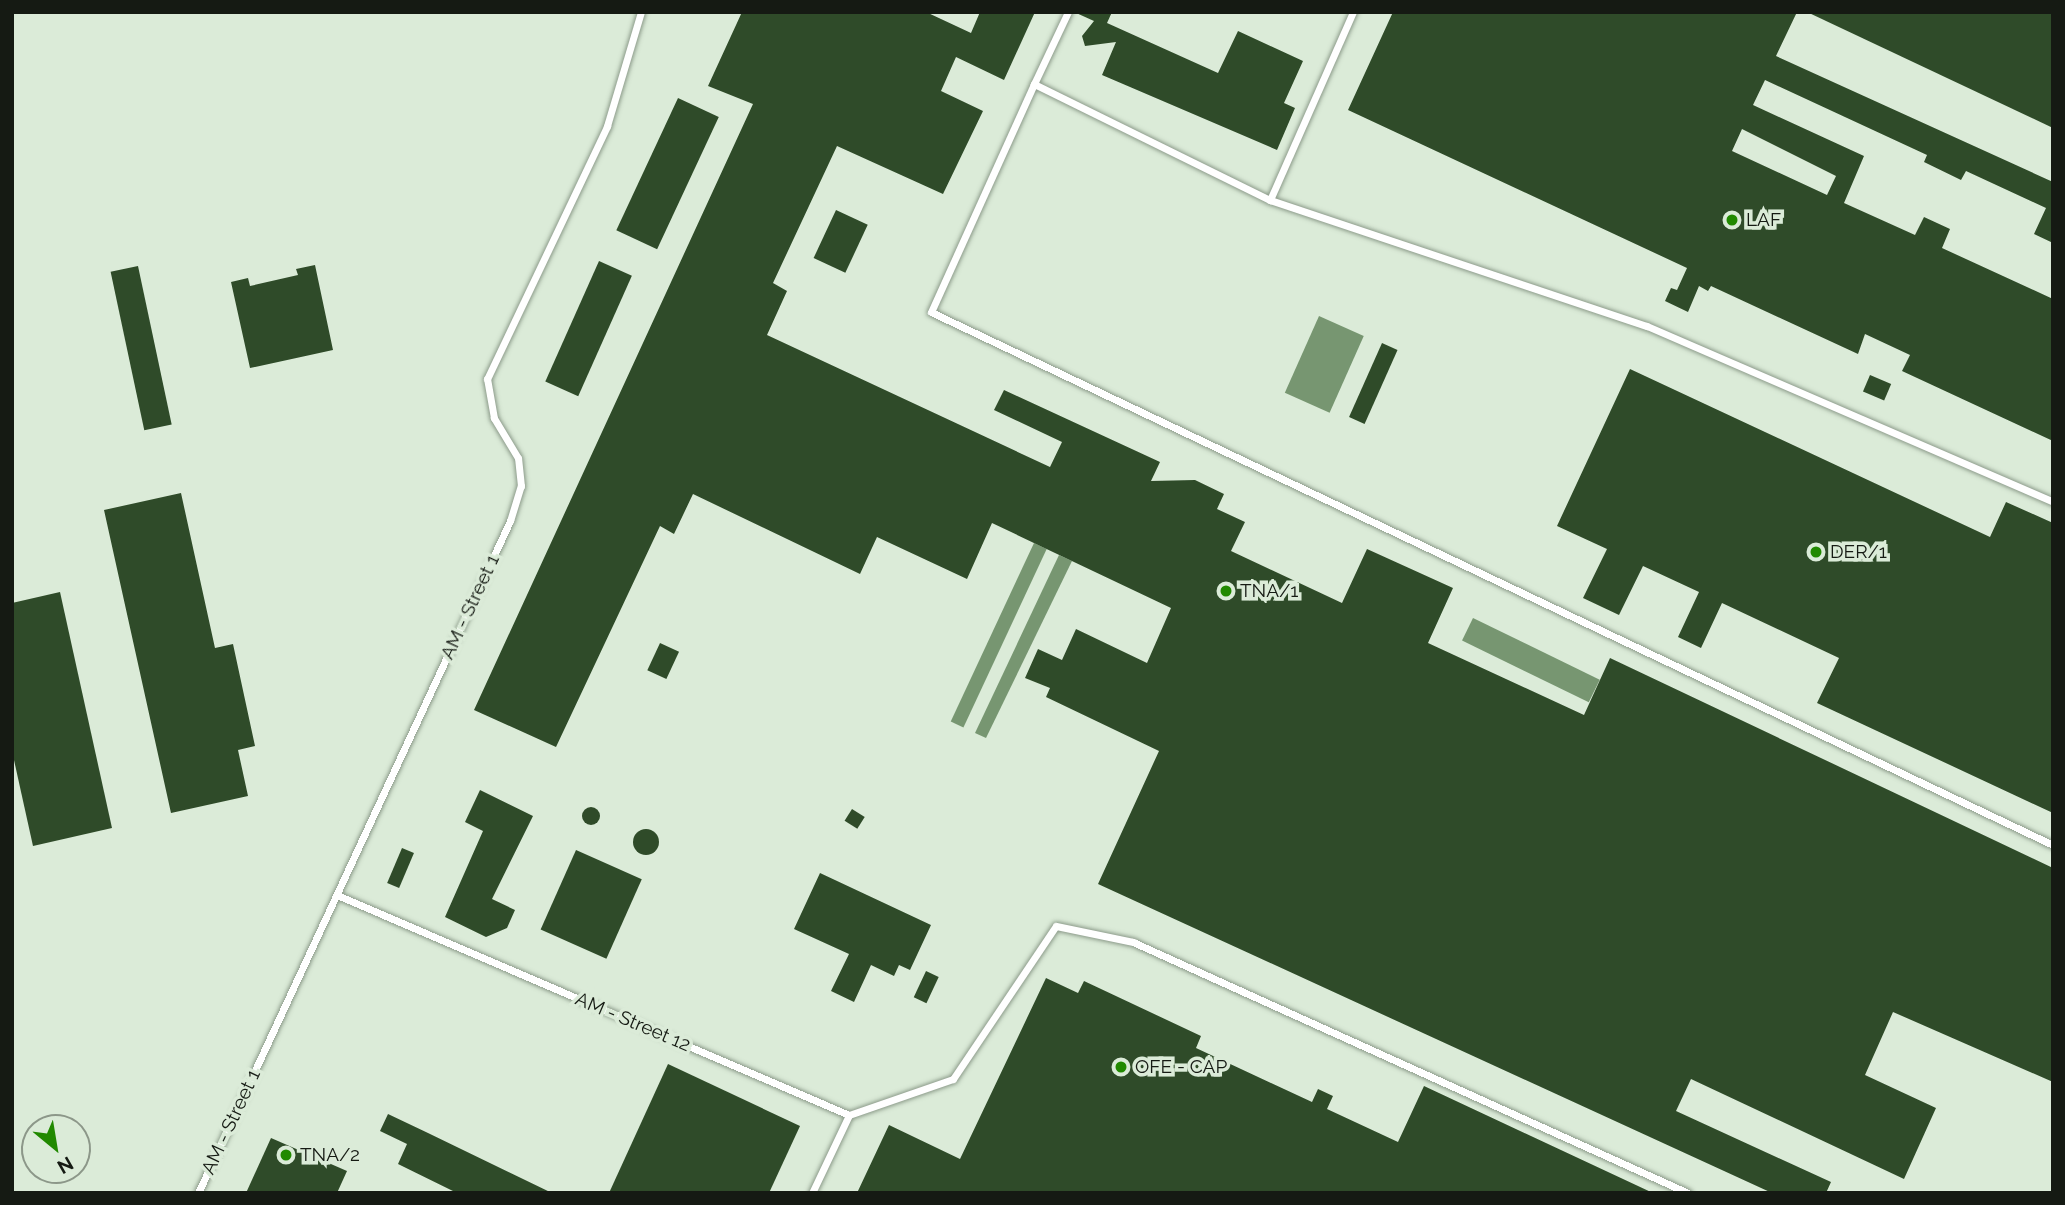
<!DOCTYPE html>
<style>
body{margin:0}
#map{position:relative;width:2065px;height:1205px;overflow:hidden;background:#dbebd8;font-family:Raleway,sans-serif}
div>[style]{position:absolute}
.water>*{inset:0;background:#779671;transform-origin:0 0}
.building>*{inset:0;background:#2f4b29;transform-origin:0 0}
.round{border-radius:50%}
.roads{filter:drop-shadow(0 0 2px #8c9b8a) drop-shadow(0 0 2px #8c9b8a)}
.service>*{height:7px;margin:-3.5px;padding:0 3.5px;transform-origin:3.5px;border-radius:3.5px;background:#fff}
.dots>*{width:19px;height:19px;translate:-50% -50%;box-sizing:border-box;border:4px solid #dbebd8;border-radius:50%}
span{translate:-50% -50%;white-space:nowrap;text-align:center;line-height:1.15;-webkit-text-stroke:7px #dbebd8;paint-order:stroke}
.poi-label{font-size:19px;color:#151a13}
.left{translate:0 -50%;text-align:left}
.street-label{font-size:19px;color:#151a13}
.frame{position:absolute;inset:0;border:14px solid #151a13;pointer-events:none}
.north{position:absolute;left:21px;top:1114px;width:70px;height:70px;box-sizing:border-box;background:#dbebd8;border:2px solid #8c9789;border-radius:50%;rotate:150deg;font-size:19px;font-weight:700;line-height:28px;text-align:center;color:#151a13}
.north::after{content:'';display:block;margin:auto;width:24px;height:32px;background:#218900;clip-path:polygon(50% 0,100% 100%,50% 72%,0 100%)}
</style>
<div id="map">
<div class="water">
<div style="left:1319px;top:316px;width:49px;height:84px;rotate:24deg"></div>
<div style="left:1034px;top:543px;width:14px;height:197px;rotate:25deg"></div>
<div style="clip-path:polygon(1059px 555px,1072px 561px,986px 738px,975px 733px)"></div>
<div style="left:1473px;top:618px;width:141px;height:25px;rotate:26deg"></div>
</div>
<div class="building">
<div style="clip-path:polygon(742px 12px,926px 12px,971px 33px,980px 12px,1035px 12px,1004px 80px,956px 57px,941px 91px,983px 111px,943px 194px,837px 146px,773px 283px,787px 291px,767px 335px,1050px 467px,1062px 442px,994px 410px,1004px 390px,1160px 462px,1151px 481px,1195px 480px,1224px 494px,1217px 509px,1245px 522px,1231px 551px,1342px 603px,1367px 549px,1453px 588px,1428px 643px,1584px 715px,1610px 658px,2053px 868px,2053px 1082px,1893px 1012px,1865px 1075px,1936px 1108px,1904px 1179px,1691px 1079px,1676px 1111px,1831px 1182px,1826px 1193px,1772px 1193px,1098px 884px,1159px 751px,1046px 697px,1050px 688px,1025px 678px,1038px 649px,1062px 660px,1076px 629px,1147px 663px,1171px 608px,992px 523px,967px 579px,877px 537px,860px 574px,693px 494px,674px 534px,660px 526px,556px 747px,474px 710px,753px 104px,708px 86px)"></div>
<div style="clip-path:polygon(1074px 12px,1112px 12px,1107px 23px,1218px 73px,1238px 31px,1303px 61px,1284px 103px,1295px 108px,1277px 150px,1102px 75px,1116px 42px,1085px 46px,1082px 36px,1094px 21px)"></div>
<div style="clip-path:polygon(evenodd,1393px 12px,1797px 12px,1776px 56px,2053px 182px,2053px 243px,2034px 234px,2046px 208px,1966px 171px,1961px 180px,1924px 162px,1927px 155px,1765px 80px,1753px 105px,1864px 156px,1844px 203px,1915px 235px,1924px 217px,1950px 229px,1942px 248px,2053px 299px,2053px 441px,1902px 371px,1910px 355px,1865px 334px,1858px 354px,1711px 286px,1708px 291px,1699px 286px,1688px 312px,1665px 301px,1671px 288px,1677px 290px,1687px 268px,1348px 110px,1393px 12px,1742px 129px,1836px 176px,1827px 195px,1732px 151px,1742px 129px)"></div>
<div style="clip-path:polygon(1807px 12px,2053px 12px,2053px 128px)"></div>
<div style="left:678px;top:98px;width:45px;height:146px;rotate:25deg"></div>
<div style="left:836px;top:210px;width:35px;height:53px;rotate:25deg"></div>
<div style="left:599px;top:261px;width:36px;height:132px;rotate:24deg"></div>
<div style="clip-path:polygon(315px 265px,333px 350px,250px 368px,231px 282px,248px 278px,250px 286px,298px 275px,296px 269px)"></div>
<div style="left:138px;top:266px;width:162px;height:28px;rotate:78deg"></div>
<div style="left:1382px;top:343px;width:17px;height:81px;rotate:24deg"></div>
<div style="clip-path:polygon(1630px 369px,1990px 537px,2006px 502px,2053px 523px,2053px 813px,1817px 703px,1839px 658px,1722px 603px,1701px 648px,1678px 637px,1699px 592px,1643px 566px,1619px 615px,1583px 598px,1607px 549px,1557px 526px)"></div>
<div style="left:1870px;top:375px;width:23px;height:18px;rotate:23deg"></div>
<div style="clip-path:polygon(181px 493px,215px 648px,233px 644px,255px 746px,238px 750px,248px 796px,171px 813px,104px 510px)"></div>
<div style="clip-path:polygon(60px 592px,112px 828px,33px 846px,12px 751px,12px 603px)"></div>
<div style="left:660px;top:643px;width:21px;height:30px;rotate:25deg"></div>
<div style="clip-path:polygon(480px 790px,533px 816px,492px 899px,515px 910px,507px 928px,486px 937px,445px 917px,483px 831px,465px 822px)"></div>
<div class="round" style="left:582px;top:807px;width:18px;height:18px"></div>
<div style="left:852px;top:809px;width:15px;height:14px;rotate:32deg"></div>
<div class="round" style="left:633px;top:829px;width:26px;height:26px"></div>
<div style="left:402px;top:848px;width:13px;height:38px;rotate:23deg"></div>
<div style="left:576px;top:850px;width:72px;height:87px;rotate:24deg"></div>
<div style="clip-path:polygon(820px 873px,931px 925px,910px 970px,899px 965px,894px 976px,871px 965px,854px 1002px,831px 991px,849px 954px,794px 929px)"></div>
<div style="left:926px;top:971px;width:14px;height:29px;rotate:25deg"></div>
<div style="clip-path:polygon(1046px 978px,1078px 993px,1084px 981px,1201px 1036px,1196px 1048px,1312px 1102px,1318px 1089px,1333px 1096px,1327px 1109px,1398px 1142px,1424px 1086px,1653px 1193px,857px 1193px,889px 1125px,960px 1159px)"></div>
<div style="clip-path:polygon(668px 1064px,800px 1126px,769px 1193px,609px 1193px)"></div>
<div style="clip-path:polygon(388px 1114px,428px 1133px,552px 1193px,457px 1193px,398px 1164px,407px 1144px,380px 1131px)"></div>
<div style="clip-path:polygon(271px 1138px,347px 1171px,337px 1193px,246px 1193px)"></div>
</div>
<div class="roads">
<div class="service">
<div style="left:1068px;top:12px;width:80px;rotate:115.3deg"></div>
<div style="left:1034px;top:84px;width:263px;rotate:26.2deg"></div>
<div style="left:1270px;top:200px;width:206px;rotate:-66.2deg"></div>
<div style="left:1034px;top:84px;width:250px;rotate:114.3deg"></div>
<div style="left:931px;top:312px;width:1242px;rotate:25.41deg"></div>
<div style="left:1270px;top:200px;width:397px;rotate:18.5deg"></div>
<div style="left:1647px;top:326px;width:443px;rotate:23.4deg"></div>
<div style="left:337px;top:895px;width:557px;rotate:23.25deg"></div>
<div style="left:849px;top:1115px;width:86px;rotate:115.4deg"></div>
<div style="left:849px;top:1115px;width:110px;rotate:-19.1deg"></div>
<div style="left:953px;top:1079px;width:184px;rotate:-56.1deg"></div>
<div style="left:1056px;top:926px;width:79px;rotate:11.7deg"></div>
<div style="left:1133px;top:942px;width:609px;rotate:24.33deg"></div>
<div style="left:198px;top:1193px;width:741px;rotate:-65.1deg"></div>
<div style="left:510px;top:521px;width:37px;rotate:-73deg"></div>
<div style="left:521px;top:486px;width:28px;rotate:-96deg"></div>
<div style="left:518px;top:458px;width:47px;rotate:-121deg"></div>
<div style="left:494px;top:418px;width:40px;rotate:-100deg"></div>
<div style="left:487px;top:379px;width:280px;rotate:-64.6deg"></div>
<div style="left:607px;top:126px;width:119px;rotate:-73.4deg"></div>
</div>
</div>
<div class="dots">
<div style="left:1732px;top:220px;background:#218900"></div>
<div style="left:1816px;top:552px;background:#218900"></div>
<div style="left:1226px;top:591px;background:#218900"></div>
<div style="left:1121px;top:1067px;background:#218900"></div>
<div style="left:286px;top:1155px;background:#218900"></div>
</div>
<div class="poi-label">
<span class="left" style="left:1746px;top:220px">LAF</span>
<span class="left" style="left:1830px;top:552px">DER/1</span>
<span class="left" style="left:1240px;top:591px">TNA/1</span>
<span class="left" style="left:1135px;top:1067px">OFE - CAP</span>
<span class="left" style="left:300px;top:1155px">TNA/2</span>
</div>
<div class="street-label">
<span style="left:470px;top:607px;rotate:-65deg">AM - Street 1</span>
<span style="left:633px;top:1022px;rotate:23deg">AM - Street 12</span>
<span style="left:231px;top:1122px;rotate:-65deg">AM - Street 1</span>
</div>
<div class="frame"></div>
<div class="north">N</div>
</div>
